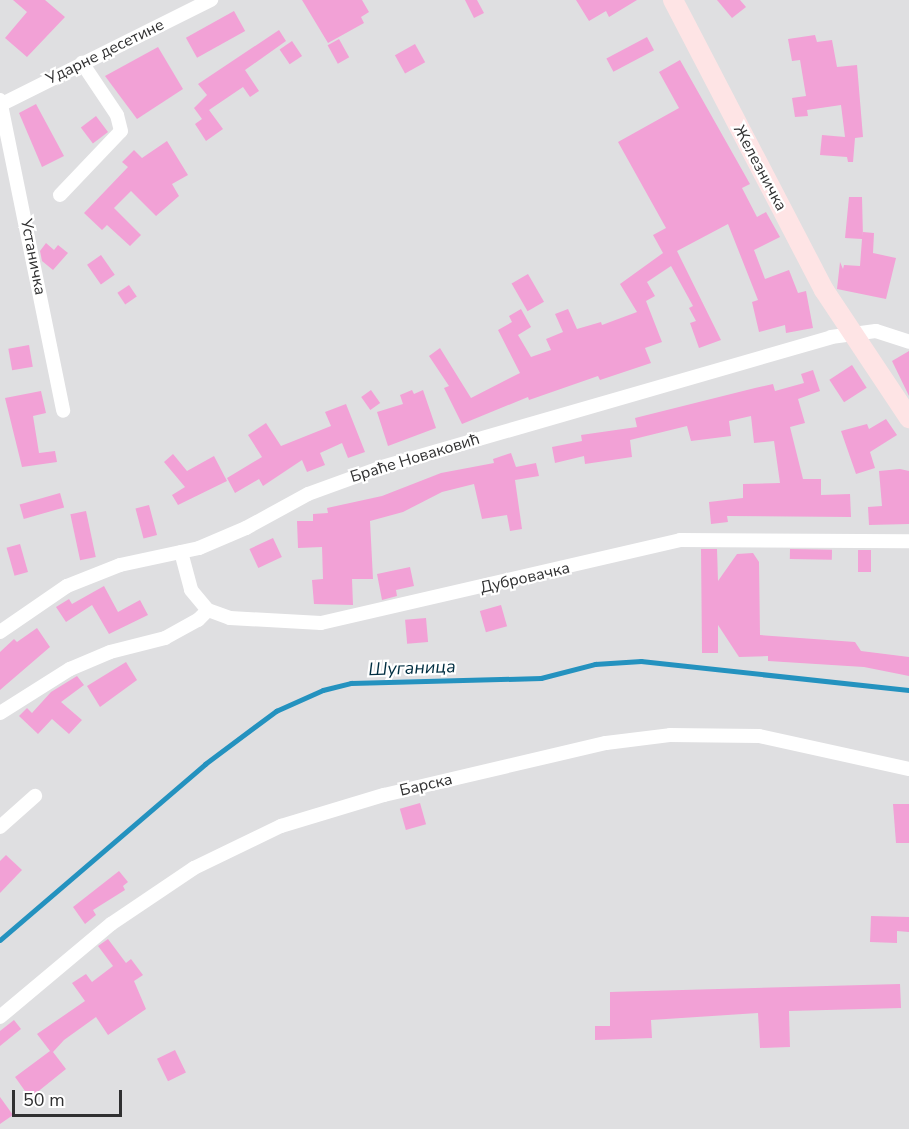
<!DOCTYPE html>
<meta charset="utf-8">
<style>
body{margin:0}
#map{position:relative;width:909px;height:1129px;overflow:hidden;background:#dfdfe1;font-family:"Nunito Sans",sans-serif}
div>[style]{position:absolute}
.stream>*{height:4.5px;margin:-2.25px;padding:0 2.25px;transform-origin:2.25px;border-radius:2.25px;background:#2492bf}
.building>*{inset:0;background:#f2a1d6;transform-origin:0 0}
.street>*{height:14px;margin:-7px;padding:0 7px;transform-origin:7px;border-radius:7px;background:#fff}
.secondary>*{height:20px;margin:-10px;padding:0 10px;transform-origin:10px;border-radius:10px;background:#fee4e5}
span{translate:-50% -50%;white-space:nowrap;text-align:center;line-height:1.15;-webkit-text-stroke:4.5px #fff;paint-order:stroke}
.street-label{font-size:16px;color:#303031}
.water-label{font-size:18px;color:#002e41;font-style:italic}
.scale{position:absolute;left:12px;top:1090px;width:110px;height:27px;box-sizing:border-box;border:3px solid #303031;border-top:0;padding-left:8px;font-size:18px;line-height:21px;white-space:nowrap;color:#303031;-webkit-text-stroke:4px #fff;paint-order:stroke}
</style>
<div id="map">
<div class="stream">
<div style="left:0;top:940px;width:270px;rotate:-40.6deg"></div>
<div style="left:205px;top:764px;width:89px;rotate:-36.7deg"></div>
<div style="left:276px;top:711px;width:51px;rotate:-24.1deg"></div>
<div style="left:323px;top:690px;width:29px;rotate:-14deg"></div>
<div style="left:351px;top:683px;width:190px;rotate:-1.5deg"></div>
<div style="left:541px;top:678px;width:56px;rotate:-14.5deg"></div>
<div style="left:595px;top:664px;width:46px;rotate:-3.7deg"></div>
<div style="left:641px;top:661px;width:270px;rotate:6.2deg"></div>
</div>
<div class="building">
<div style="clip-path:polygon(13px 0,45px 0,65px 17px,27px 57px,5px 38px,27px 12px)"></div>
<div style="clip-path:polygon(302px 0,362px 0,369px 12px,361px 17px,364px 23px,328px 43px)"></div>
<div style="clip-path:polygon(465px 0,477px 0,484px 13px,474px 18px)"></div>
<div style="clip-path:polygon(576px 0,637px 0,609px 17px,606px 11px,589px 21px)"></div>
<div style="clip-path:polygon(717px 0,740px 0,746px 7px,732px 18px)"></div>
<div style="left:234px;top:11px;width:23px;height:55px;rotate:61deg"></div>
<div style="clip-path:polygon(279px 30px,286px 41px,245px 70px,259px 91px,250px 97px,243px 87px,209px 110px,223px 129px,206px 141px,195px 124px,202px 119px,194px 108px,207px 95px,198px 84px)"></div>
<div style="clip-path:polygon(815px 35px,817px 42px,832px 40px,837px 67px,857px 65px,863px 137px,855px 138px,853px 162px,848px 162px,847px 157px,820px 155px,822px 135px,845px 137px,841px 105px,807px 110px,808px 116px,795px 117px,792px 98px,806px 96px,800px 60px,792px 61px,788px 39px)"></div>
<div style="left:647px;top:37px;width:15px;height:46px;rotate:62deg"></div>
<div style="left:339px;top:39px;width:21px;height:13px;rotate:61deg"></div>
<div style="left:292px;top:41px;width:18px;height:15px;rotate:56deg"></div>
<div style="left:415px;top:44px;width:21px;height:23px;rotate:61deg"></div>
<div style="clip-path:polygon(158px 47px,183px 89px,137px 119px,105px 76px)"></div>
<div style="clip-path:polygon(680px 60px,750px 184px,742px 188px,757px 217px,766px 212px,780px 237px,754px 250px,765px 279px,789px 270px,798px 293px,806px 291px,813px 328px,786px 333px,785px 325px,759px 332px,752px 302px,758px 300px,728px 224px,677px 251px,721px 340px,699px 348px,690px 323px,696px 321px,689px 308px,693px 306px,671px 266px,647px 282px,655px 296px,646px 301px,662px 342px,645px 348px,651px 363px,600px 380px,598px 376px,529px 400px,528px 397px,462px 424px,444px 388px,449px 386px,429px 356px,440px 348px,471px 398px,520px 373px,498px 330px,512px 322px,509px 316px,521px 309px,531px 327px,518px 335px,531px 357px,551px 350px,546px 339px,563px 332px,555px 314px,568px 309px,577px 329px,601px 322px,602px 325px,637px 312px,620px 284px,663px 253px,653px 235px,666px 228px,618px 142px,679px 108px,659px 72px)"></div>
<div style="clip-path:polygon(36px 104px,64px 156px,42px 167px,19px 113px)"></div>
<div style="left:96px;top:116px;width:20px;height:19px;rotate:53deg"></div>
<div style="clip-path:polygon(167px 141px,188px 175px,172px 184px,179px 196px,156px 216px,131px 191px,114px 208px,141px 235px,130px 246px,107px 225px,102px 230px,84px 213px,128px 167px,122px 162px,134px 150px,142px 158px)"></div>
<div style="clip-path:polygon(849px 197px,862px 197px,863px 238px,863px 232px,874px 233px,873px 253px,896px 258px,886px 299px,837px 289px,840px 262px,843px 269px,844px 265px,860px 266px,862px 239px,845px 238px)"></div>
<div style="clip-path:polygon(46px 243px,54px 250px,58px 245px,68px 253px,53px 270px,42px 261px,40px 251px)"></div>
<div style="left:101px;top:255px;width:24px;height:17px;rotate:55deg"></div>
<div style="left:528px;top:274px;width:32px;height:19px;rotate:60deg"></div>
<div style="left:129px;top:285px;width:14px;height:14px;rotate:56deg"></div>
<div style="left:29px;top:345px;width:22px;height:21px;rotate:80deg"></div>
<div style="clip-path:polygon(909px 351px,909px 396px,892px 361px)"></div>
<div style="left:852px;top:365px;width:27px;height:27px;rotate:57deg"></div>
<div style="clip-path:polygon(813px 370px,820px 391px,798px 399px,805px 423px,790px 427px,803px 479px,821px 479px,821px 495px,850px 494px,851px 517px,727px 516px,728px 522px,711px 524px,709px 502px,743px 498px,743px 484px,780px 483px,774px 441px,754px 443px,751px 416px,729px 421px,731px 436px,691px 441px,687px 426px,630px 440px,632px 457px,585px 464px,584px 456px,555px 463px,552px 447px,582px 441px,581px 435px,637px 427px,635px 418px,755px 388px,773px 384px,775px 391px,804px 383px,801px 374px)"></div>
<div style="left:371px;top:390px;width:16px;height:12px;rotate:55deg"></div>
<div style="clip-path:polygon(412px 390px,414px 394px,423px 390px,436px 428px,388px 446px,377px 412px,403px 404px,400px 395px)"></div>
<div style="clip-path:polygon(41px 391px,46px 413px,33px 416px,39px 453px,55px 451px,57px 462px,22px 467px,5px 398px)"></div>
<div style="clip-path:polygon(346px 404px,365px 452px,348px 458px,342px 443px,320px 453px,325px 465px,307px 472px,302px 460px,263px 486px,259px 479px,235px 493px,227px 478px,262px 457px,248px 435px,266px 423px,281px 446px,331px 426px,325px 412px)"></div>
<div style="clip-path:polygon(886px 419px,897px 435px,870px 452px,875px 468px,856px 474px,841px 431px,867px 424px,869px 429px)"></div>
<div style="clip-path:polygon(511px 453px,516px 467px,536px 463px,539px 476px,515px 480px,522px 529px,510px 531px,507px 515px,482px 519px,474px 484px,442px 492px,403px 512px,370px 521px,373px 579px,352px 579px,353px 605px,314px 604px,312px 580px,323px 579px,322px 547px,298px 548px,297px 521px,313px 521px,313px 514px,328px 513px,327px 508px,382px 496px,441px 473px,494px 463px,493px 459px)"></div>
<div style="clip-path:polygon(173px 454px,187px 471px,214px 456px,227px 481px,178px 505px,172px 495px,185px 487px,164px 462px)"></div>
<div style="clip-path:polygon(900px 469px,909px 471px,909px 524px,869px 525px,868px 507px,882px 506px,879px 471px)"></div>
<div style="left:60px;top:493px;width:15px;height:42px;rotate:74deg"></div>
<div style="left:149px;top:505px;width:31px;height:14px;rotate:75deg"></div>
<div style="left:86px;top:511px;width:47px;height:16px;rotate:78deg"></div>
<div style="left:273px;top:538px;width:21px;height:26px;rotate:65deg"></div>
<div style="left:20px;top:544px;width:29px;height:14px;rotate:74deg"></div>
<div style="clip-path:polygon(701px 549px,717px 549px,718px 581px,737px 554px,753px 553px,759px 562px,760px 635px,855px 642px,861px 651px,909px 657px,909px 676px,864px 667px,768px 661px,768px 656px,739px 657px,718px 625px,718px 653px,702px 653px)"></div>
<div style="left:790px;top:549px;width:42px;height:10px;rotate:1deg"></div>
<div style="left:858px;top:550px;width:13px;height:22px"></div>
<div style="clip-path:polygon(410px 567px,414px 586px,396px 590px,397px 596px,382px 600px,377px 574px)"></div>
<div style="clip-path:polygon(104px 586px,118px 612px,140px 600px,148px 615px,109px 634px,92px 605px,66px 622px,56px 607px,69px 599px,72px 604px)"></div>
<div style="left:501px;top:605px;width:22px;height:22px;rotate:74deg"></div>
<div style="left:426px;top:618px;width:24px;height:21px;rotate:85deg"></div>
<div style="clip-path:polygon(37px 628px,50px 647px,0 690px,0 652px,14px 639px,17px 642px)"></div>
<div style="clip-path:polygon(126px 662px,137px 680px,100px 707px,87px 686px)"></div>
<div style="clip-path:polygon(77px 676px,84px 685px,61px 702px,82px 720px,69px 734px,52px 719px,38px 734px,19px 716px,27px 708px,32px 713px,51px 692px)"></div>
<div style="left:420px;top:803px;width:22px;height:21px;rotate:74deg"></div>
<div style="clip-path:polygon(893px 804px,909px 804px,909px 843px,896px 843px)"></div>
<div style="clip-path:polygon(6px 855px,22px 870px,0 893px,0 861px)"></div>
<div style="clip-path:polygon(119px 871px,128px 882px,123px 886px,125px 890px,93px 910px,96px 915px,85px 924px,73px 907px)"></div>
<div style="clip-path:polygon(871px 916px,909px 917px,909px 932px,897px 931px,897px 943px,870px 942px)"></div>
<div style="clip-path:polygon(108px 939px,126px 963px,131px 959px,143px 975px,134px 981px,146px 1009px,108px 1035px,96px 1017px,64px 1040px,53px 1052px,66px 1069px,30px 1098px,15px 1077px,50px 1051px,37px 1034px,85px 1001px,72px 983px,86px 974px,92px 982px,113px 966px,98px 946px)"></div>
<div style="clip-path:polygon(900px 984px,901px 1008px,789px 1011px,790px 1047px,760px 1048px,758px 1013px,651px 1020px,652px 1038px,595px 1040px,595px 1026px,610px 1026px,610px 992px)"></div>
<div style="clip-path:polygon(14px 1020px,21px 1029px,0 1046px,0 1031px)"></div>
<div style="left:175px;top:1050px;width:25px;height:20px;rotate:64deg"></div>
<div style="clip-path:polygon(0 1097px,13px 1115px,0 1124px)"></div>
</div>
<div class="street">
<div style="left:0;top:100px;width:317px;rotate:78.5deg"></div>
<div style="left:0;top:105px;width:236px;rotate:-26.5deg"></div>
<div style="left:60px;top:195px;width:88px;rotate:-46.4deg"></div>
<div style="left:121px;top:131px;width:16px;rotate:-104deg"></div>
<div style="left:117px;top:115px;width:63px;rotate:-123.9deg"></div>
<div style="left:181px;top:552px;width:39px;rotate:75deg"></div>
<div style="left:191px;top:590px;width:26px;rotate:50deg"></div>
<div style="left:208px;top:610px;width:23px;rotate:20deg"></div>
<div style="left:230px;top:618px;width:91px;rotate:3.1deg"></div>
<div style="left:321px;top:623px;width:368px;rotate:-13deg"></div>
<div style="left:680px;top:540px;width:229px;rotate:0.3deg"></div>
<div style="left:0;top:632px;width:81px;rotate:-34.5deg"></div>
<div style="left:67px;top:586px;width:57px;rotate:-21.6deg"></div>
<div style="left:120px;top:565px;width:81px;rotate:-12.1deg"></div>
<div style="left:199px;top:548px;width:51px;rotate:-23.1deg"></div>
<div style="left:246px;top:528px;width:71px;rotate:-28.7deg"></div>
<div style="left:308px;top:494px;width:79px;rotate:-20deg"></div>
<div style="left:382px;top:467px;width:467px;rotate:-16.1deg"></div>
<div style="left:831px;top:337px;width:45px;rotate:-7.6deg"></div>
<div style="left:876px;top:331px;width:35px;rotate:18deg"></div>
<div style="left:0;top:713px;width:83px;rotate:-32.2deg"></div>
<div style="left:70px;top:669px;width:43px;rotate:-23deg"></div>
<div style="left:110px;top:652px;width:57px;rotate:-14.3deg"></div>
<div style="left:165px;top:638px;width:38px;rotate:-29deg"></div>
<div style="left:198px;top:620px;width:14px;rotate:-45deg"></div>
<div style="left:0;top:827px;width:47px;rotate:-41.5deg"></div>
<div style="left:0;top:1017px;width:145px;rotate:-40deg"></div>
<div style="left:111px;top:924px;width:100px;rotate:-34deg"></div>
<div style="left:194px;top:868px;width:97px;rotate:-25.8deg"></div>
<div style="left:281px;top:826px;width:108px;rotate:-16.8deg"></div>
<div style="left:384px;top:795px;width:228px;rotate:-13.2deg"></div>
<div style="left:606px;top:743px;width:64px;rotate:-7.1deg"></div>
<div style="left:670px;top:735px;width:89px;rotate:0.6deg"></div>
<div style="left:759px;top:736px;width:154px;rotate:12.4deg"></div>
</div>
<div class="secondary">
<div style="left:673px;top:0;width:327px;rotate:62.5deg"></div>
<div style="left:824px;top:290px;width:154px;rotate:56.4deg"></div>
</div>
<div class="street-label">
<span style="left:105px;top:52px;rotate:-26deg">Ударне десетине</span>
<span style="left:760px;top:168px;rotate:62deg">Железничка</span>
<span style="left:33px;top:257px;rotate:79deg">Устаничка</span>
<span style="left:415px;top:458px;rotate:-17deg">Браће Новаковић</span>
<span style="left:525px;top:578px;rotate:-13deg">Дубровачка</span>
<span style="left:426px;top:785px;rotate:-13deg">Барска</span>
</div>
<div class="water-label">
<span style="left:412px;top:668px;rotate:-2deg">Шуганица</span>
</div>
<div class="scale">50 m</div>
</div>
